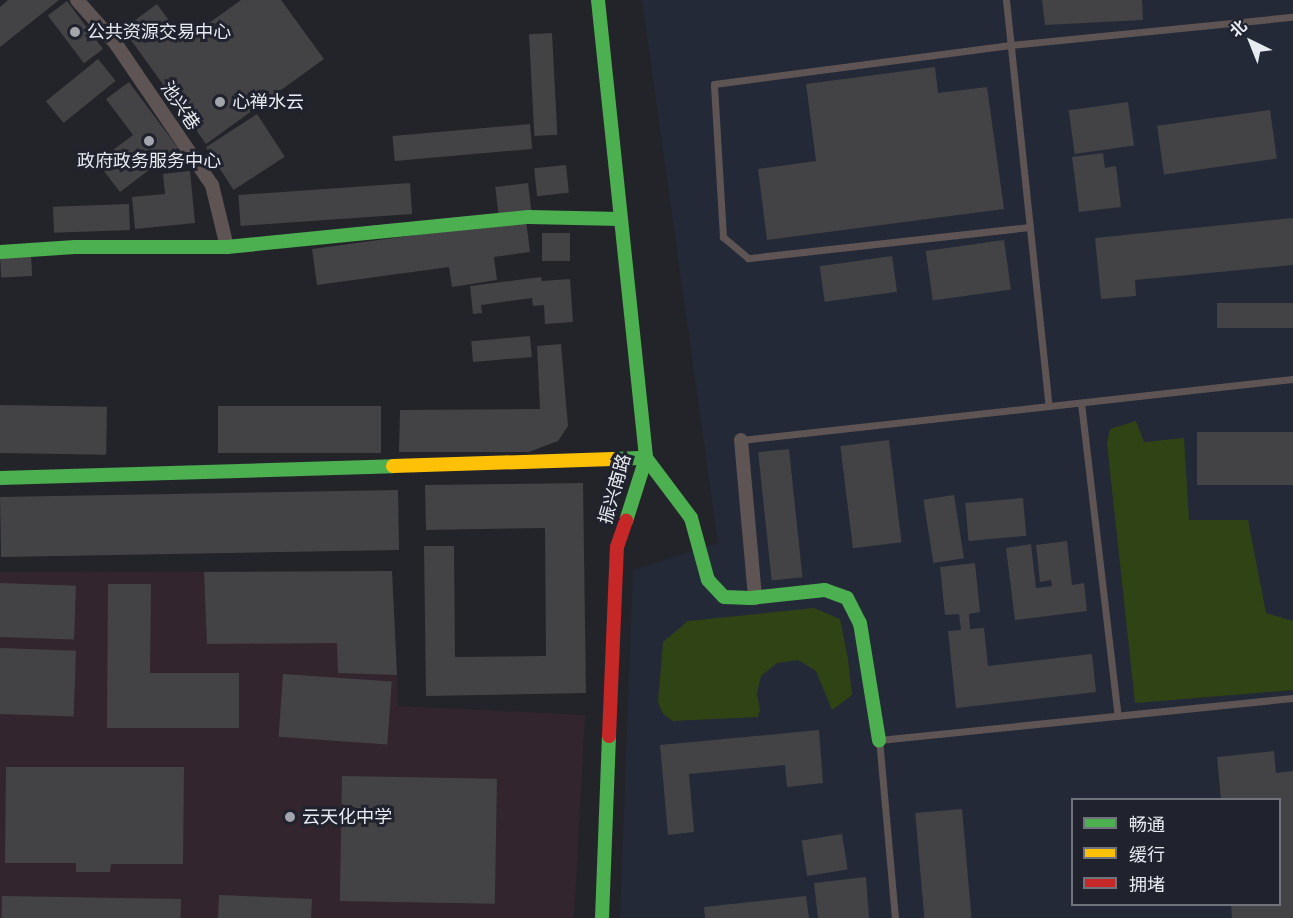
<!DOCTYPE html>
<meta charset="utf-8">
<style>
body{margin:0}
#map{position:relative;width:1293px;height:918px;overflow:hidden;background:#23242a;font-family:Arial,"Noto Sans SC",sans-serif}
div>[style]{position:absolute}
.built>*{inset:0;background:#242937}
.education>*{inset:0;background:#33252e}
.green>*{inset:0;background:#304315}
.building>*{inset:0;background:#434345;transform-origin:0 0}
.lane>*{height:7px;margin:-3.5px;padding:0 3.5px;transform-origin:3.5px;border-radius:3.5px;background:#5e5453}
.street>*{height:14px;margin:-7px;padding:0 7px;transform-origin:7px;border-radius:7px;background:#5e5453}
.fast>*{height:14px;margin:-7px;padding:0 7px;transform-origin:7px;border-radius:7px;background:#4caf50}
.slow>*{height:14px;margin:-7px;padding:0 7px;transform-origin:7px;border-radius:7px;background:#ffc107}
.jam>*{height:14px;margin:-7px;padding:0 7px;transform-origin:7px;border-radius:7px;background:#c62828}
.dots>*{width:16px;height:16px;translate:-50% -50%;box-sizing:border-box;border:3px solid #20232d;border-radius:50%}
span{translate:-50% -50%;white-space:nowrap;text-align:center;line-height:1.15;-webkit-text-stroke:6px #20232d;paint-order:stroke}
.poi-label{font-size:18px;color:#e7eaf0}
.left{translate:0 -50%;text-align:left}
.street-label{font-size:18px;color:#e7eaf0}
.legend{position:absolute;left:1071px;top:798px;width:210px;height:108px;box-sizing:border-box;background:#20232d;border:2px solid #70737b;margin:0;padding:8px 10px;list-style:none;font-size:18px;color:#e7eaf0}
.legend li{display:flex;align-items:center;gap:12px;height:30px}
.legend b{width:30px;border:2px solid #70737b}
.north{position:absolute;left:1221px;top:12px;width:60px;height:60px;-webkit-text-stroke:4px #20232d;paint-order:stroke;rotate:317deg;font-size:16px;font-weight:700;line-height:24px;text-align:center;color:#e7eaf0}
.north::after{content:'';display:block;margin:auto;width:21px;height:27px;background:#e7eaf0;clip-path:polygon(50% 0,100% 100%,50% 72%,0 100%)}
</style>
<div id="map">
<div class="built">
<div style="clip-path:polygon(evenodd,642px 0,1293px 0,1293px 918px,620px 918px,633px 570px,718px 543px,642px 0,1072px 800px,1280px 800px,1280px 904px,1072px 904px,1072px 800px)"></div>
</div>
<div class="education">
<div style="clip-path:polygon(392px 571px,398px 706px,585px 715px,574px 918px,0 918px,0 572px)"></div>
</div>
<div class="green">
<div style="clip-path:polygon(1136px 421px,1144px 442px,1184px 438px,1189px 520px,1248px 520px,1266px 613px,1293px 621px,1293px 690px,1135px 703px,1107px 443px,1110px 429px)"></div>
<div style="clip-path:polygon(814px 608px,840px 619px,848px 659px,852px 695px,832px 710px,816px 671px,798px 660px,777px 663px,761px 676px,757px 693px,760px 709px,758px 717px,673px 721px,663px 714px,658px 702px,663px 642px,688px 621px)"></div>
</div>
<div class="building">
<div style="clip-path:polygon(8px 0,59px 0,0 47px,0 7px)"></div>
<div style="clip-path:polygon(241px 0,281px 0,324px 59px,206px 144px,123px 29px,157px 4px,184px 41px)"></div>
<div style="clip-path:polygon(1042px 0,1142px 0,1143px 20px,1045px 25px)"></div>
<div style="left:67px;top:1px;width:60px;height:24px;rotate:53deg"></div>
<div style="left:552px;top:33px;width:102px;height:23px;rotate:87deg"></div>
<div style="left:98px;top:59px;width:28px;height:67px;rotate:51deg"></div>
<div style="clip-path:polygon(935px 67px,938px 93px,987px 87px,1004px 209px,767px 240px,758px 169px,816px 161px,806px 84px)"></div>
<div style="clip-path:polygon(129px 82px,178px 148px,120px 192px,97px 162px,133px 135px,106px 99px)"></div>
<div style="left:1128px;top:102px;width:44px;height:60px;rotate:82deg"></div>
<div style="left:1270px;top:110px;width:49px;height:114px;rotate:82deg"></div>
<div style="left:257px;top:114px;width:51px;height:61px;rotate:57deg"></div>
<div style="left:530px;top:124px;width:25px;height:138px;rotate:85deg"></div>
<div style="clip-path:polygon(1103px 153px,1105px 168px,1116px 166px,1121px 207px,1079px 212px,1072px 157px)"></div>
<div style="left:566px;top:165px;width:28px;height:32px;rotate:84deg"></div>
<div style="clip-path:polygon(190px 171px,195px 223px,135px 229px,132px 197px,165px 194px,163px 174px)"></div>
<div style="left:410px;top:183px;width:31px;height:172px;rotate:86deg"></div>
<div style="left:528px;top:183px;width:31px;height:33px;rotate:83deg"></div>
<div style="left:129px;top:204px;width:26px;height:76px;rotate:88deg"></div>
<div style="clip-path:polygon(1293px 218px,1293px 265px,1135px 280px,1136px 296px,1101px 299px,1095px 238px)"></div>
<div style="clip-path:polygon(526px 220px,530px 252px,494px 257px,497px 280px,452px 287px,449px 267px,317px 285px,312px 249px)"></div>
<div style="left:542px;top:233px;width:28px;height:28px"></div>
<div style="left:1004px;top:240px;width:50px;height:79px;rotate:82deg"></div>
<div style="left:31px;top:254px;width:22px;height:31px;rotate:87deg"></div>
<div style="left:892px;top:256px;width:36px;height:73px;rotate:82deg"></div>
<div style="clip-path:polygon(541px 277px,542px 281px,570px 279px,573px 322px,545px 324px,544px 305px,533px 306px,532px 298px,481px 305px,482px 313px,473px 314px,470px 286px)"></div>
<div style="left:1293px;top:303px;width:25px;height:76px;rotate:90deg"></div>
<div style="left:530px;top:336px;width:21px;height:59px;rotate:85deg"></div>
<div style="clip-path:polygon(561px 344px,568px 426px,558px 441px,529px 452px,399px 452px,400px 410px,540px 409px,537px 346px)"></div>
<div style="left:0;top:405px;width:107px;height:48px;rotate:1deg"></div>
<div style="left:381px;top:406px;width:47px;height:163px;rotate:90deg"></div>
<div style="left:1293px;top:432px;width:53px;height:96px;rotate:90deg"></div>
<div style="left:889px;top:440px;width:103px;height:49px;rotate:83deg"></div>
<div style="left:789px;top:449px;width:129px;height:31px;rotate:84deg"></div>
<div style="clip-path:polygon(583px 483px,586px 693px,426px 696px,424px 546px,454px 546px,455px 657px,546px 656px,545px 528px,426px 530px,425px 485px)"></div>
<div style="left:398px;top:490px;width:60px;height:398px;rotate:89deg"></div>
<div style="left:954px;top:495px;width:64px;height:31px;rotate:81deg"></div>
<div style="left:1023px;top:498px;width:38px;height:58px;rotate:85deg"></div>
<div style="clip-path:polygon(1067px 541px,1072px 585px,1084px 583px,1087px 611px,1015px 620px,1006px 548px,1031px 544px,1036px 588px,1052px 586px,1051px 580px,1040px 582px,1036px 545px)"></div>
<div style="clip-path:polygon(975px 563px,980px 612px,969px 614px,970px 629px,984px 628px,988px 666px,1092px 654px,1096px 692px,956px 708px,948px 631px,961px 630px,959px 614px,945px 615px,940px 567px)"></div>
<div style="clip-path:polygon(392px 571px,397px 675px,338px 673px,337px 643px,207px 644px,204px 572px)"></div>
<div style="left:0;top:583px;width:76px;height:54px;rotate:2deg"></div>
<div style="clip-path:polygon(108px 584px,151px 584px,150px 673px,239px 673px,239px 728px,107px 728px)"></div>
<div style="left:0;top:648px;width:76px;height:66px;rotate:2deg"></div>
<div style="left:283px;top:674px;width:109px;height:63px;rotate:4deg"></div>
<div style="clip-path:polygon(819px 730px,823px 783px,787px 787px,785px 765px,689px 774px,694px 832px,668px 835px,660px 745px)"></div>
<div style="clip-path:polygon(1274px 751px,1276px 773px,1293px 771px,1293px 918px,1232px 918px,1231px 904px,1280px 904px,1280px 800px,1221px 800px,1217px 757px)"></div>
<div style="clip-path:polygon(6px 767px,184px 767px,183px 864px,111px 864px,110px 872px,76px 872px,76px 863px,5px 863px)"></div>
<div style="left:342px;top:776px;width:155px;height:125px;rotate:1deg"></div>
<div style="left:962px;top:809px;width:109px;height:47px;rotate:85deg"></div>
<div style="left:842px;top:834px;width:36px;height:41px;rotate:81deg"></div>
<div style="clip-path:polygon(866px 877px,869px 918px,818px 918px,814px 883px)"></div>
<div style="clip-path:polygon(219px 895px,312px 899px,311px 918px,218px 918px)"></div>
<div style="left:2px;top:896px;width:179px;height:22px;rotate:1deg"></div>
<div style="clip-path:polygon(806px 896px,809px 918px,705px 918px,704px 907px)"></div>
</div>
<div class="lane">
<div style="left:1006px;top:0;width:408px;rotate:84deg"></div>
<div style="left:1030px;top:227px;width:284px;rotate:173.7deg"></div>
<div style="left:748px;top:258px;width:33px;rotate:-140deg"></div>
<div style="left:723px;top:237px;width:153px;rotate:-93.4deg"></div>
<div style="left:714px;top:84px;width:299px;rotate:-7.5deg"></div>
<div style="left:1010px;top:45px;width:284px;rotate:-5.7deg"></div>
<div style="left:1081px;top:403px;width:315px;rotate:83.3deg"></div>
<div style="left:741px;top:440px;width:555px;rotate:-6.31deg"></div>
<div style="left:895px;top:918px;width:179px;rotate:-95.1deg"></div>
<div style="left:879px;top:740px;width:416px;rotate:-5.8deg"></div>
</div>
<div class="street">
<div style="left:77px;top:0;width:59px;rotate:48.4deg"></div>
<div style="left:116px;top:44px;width:171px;rotate:55.8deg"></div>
<div style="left:212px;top:185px;width:64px;rotate:76.4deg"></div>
<div style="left:741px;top:440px;width:159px;rotate:84.9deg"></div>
</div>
<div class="fast">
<div style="left:598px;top:0;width:461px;rotate:84deg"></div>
<div style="left:646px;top:458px;width:66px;rotate:107.6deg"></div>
<div style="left:0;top:252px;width:75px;rotate:-3.8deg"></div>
<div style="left:75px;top:247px;width:152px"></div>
<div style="left:227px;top:247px;width:303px;rotate:-5.7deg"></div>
<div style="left:529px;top:217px;width:91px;rotate:1.3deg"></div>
<div style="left:613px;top:459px;width:33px;rotate:-2deg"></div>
<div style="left:646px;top:458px;width:75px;rotate:53.1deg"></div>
<div style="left:691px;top:518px;width:64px;rotate:74.7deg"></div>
<div style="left:708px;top:580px;width:23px;rotate:47deg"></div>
<div style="left:724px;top:597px;width:26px;rotate:2deg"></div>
<div style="left:750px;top:598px;width:75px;rotate:-6.1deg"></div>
<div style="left:825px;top:590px;width:23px;rotate:20deg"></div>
<div style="left:847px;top:598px;width:28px;rotate:63deg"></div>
<div style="left:860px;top:623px;width:119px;rotate:80.8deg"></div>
<div style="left:0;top:478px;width:393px;rotate:-1.7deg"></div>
<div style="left:602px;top:918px;width:182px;rotate:-87.8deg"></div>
</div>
<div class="slow">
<div style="left:393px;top:466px;width:220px;rotate:-1.8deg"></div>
</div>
<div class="jam">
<div style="left:609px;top:736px;width:189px;rotate:-87.6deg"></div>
<div style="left:617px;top:547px;width:28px;rotate:-71deg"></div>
</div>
<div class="dots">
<div style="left:75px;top:32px;background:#a2a5ab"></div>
<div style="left:220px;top:102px;background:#a2a5ab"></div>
<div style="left:149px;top:141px;background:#a2a5ab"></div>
<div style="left:290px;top:817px;background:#a2a5ab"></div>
</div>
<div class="poi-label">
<span class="left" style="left:87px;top:32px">公共资源交易中心</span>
<span class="left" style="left:232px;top:102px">心禅水云</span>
<span style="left:149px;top:161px">政府政务服务中心</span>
<span class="left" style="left:302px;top:817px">云天化中学</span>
</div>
<div class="street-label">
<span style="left:180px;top:106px;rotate:56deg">池兴巷</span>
<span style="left:615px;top:489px;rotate:-74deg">振兴南路</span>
</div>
<ul class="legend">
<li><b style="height:8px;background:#4caf50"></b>畅通</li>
<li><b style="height:8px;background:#ffc107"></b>缓行</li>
<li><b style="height:8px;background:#c62828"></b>拥堵</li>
</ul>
<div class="north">北</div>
</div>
